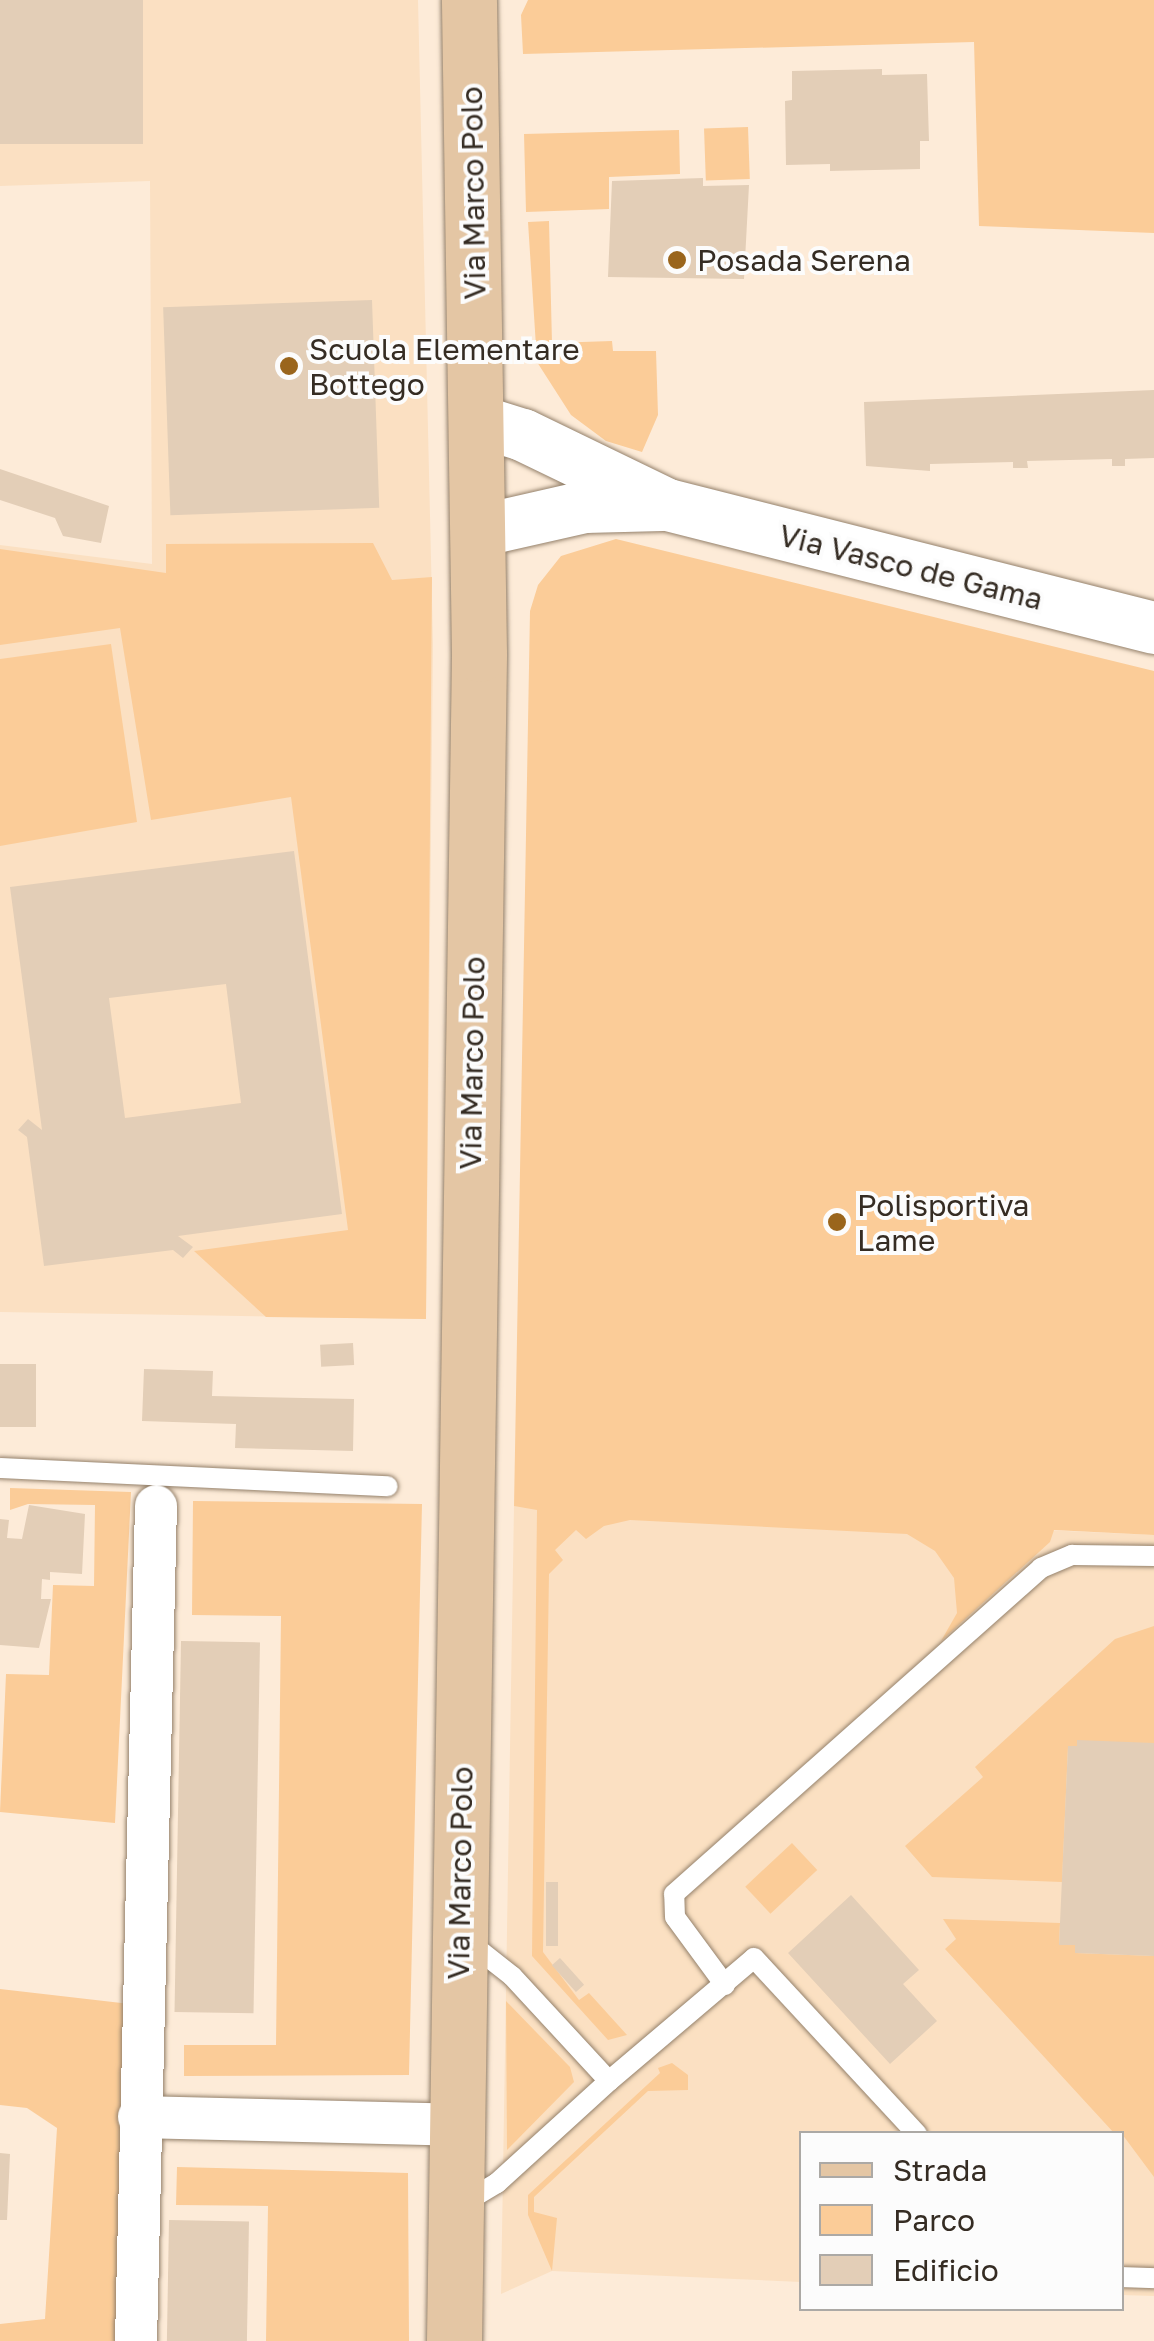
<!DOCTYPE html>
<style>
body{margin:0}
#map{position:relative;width:1154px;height:2341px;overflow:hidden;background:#fdebd8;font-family:"Golos Text",sans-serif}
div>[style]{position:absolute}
.built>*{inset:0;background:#fbe0c2}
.green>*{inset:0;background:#fbcc98;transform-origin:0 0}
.building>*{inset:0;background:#e3ceb7;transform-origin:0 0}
.roads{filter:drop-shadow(0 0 2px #94816b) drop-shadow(0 0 2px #94816b)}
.service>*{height:20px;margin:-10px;padding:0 10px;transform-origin:10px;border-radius:10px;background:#fff}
.minor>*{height:42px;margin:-21px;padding:0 21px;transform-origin:21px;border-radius:21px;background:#fff}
.tertiary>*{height:52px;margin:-26px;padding:0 26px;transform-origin:26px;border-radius:26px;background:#fff}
.primary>*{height:55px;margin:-27.5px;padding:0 27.5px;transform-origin:27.5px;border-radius:27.5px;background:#e4c6a4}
.dots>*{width:28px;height:28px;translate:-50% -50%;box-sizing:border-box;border:5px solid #fcfcfc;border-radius:50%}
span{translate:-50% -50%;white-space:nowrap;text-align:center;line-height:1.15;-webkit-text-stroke:8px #fcfcfc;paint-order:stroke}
.street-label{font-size:30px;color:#352c23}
.poi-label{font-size:30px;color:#352c23}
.left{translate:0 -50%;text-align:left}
.legend{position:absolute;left:799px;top:2131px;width:325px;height:180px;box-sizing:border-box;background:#fcfcfc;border:2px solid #aca9a5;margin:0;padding:12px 18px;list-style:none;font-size:30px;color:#352c23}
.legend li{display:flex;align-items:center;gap:20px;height:50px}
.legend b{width:50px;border:2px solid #aca9a5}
</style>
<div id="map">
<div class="built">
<div style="clip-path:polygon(0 0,418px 0,433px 644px,426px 1319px,0 1312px,0 545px,152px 564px,150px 181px,0 186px)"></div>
<div style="clip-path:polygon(514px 1506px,1154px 1535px,1154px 2296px,1122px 2295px,1122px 2134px,802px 2134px,801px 2282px,552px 2271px,501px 2294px)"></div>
</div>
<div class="green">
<div style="clip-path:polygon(528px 0,1154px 0,1154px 233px,979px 226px,974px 42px,523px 54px,521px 15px)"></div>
<div style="left:748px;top:127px;width:52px;height:44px;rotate:88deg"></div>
<div style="clip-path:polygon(679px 130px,680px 174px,609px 177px,609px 209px,526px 212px,524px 134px)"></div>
<div style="clip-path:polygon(549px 221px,552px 343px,612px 341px,613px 351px,656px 351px,658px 415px,642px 452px,606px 441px,571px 415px,537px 362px,528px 222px)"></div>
<div style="clip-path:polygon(616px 539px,1154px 671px,1154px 1535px,1054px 1530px,1050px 1542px,941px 1641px,957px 1613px,954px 1578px,935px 1551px,907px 1534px,630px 1520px,604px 1526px,586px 1539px,576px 1530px,555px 1550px,563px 1560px,549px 1574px,543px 1952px,579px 2000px,589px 1993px,627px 2035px,608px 2040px,532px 1956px,537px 1510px,514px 1506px,530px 611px,538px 585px,561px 556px)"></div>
<div style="clip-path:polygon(373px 543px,392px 580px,432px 577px,426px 1319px,266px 1317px,194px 1251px,348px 1230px,291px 797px,151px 820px,120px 628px,0 645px,0 549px,166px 573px,166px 544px)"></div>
<div style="clip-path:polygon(111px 644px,137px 822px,0 846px,0 659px)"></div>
<div style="clip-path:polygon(10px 1488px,131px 1492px,115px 1823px,0 1812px,6px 1674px,49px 1675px,53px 1585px,94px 1586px,95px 1505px,28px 1504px,10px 1510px)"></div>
<div style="clip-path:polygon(193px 1501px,422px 1504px,409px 2075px,184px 2076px,184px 2045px,276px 2045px,281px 1616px,192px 1615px)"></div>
<div style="clip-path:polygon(1154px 1626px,1154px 1743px,1068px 1747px,1062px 1882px,932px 1877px,905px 1846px,983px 1777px,975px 1767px,1115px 1639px)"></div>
<div style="left:792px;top:1843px;width:37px;height:64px;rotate:47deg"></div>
<div style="clip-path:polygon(943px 1919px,1060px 1923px,1059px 1944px,1075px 1945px,1075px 1953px,1154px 1956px,1154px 2177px,1122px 2134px,1114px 2133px,945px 1949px,956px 1939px)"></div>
<div style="clip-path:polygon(0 1989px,130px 2004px,121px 2341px,0 2341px,0 2324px,45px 2319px,57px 2128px,27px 2108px,0 2105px)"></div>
<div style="clip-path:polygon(506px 2001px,570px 2067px,574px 2082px,507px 2150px)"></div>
<div style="clip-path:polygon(672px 2063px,688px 2075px,688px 2090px,648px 2091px,534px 2197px,534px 2212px,557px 2218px,552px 2271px,528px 2215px,528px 2195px,660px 2073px,658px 2068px)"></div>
<div style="clip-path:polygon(177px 2167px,408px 2173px,409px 2341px,266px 2341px,268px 2206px,176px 2205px)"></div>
</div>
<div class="building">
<div style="left:0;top:0;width:143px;height:144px"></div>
<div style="clip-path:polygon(882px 69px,882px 75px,927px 74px,929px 141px,920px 141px,920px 169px,830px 171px,830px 164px,786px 165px,785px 101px,792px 100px,792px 71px)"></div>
<div style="clip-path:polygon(703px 178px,703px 186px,749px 185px,744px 279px,608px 277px,612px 181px)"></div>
<div style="left:372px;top:300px;width:208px;height:209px;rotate:88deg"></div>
<div style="clip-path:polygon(1154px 390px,1154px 458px,1125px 459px,1125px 466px,1112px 466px,1112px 459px,1027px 461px,1028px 468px,1013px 468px,1013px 462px,930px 464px,930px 471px,866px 466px,864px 402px)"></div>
<div style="clip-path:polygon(0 469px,109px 506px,101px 543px,63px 536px,55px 518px,0 500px)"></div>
<div style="clip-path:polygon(evenodd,294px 851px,342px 1214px,178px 1236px,193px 1247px,183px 1258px,173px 1250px,44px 1266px,27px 1137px,18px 1130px,28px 1119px,42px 1130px,10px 887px,294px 851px,226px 984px,241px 1103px,125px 1118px,109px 998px,226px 984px)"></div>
<div style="left:353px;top:1343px;width:22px;height:33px;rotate:87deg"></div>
<div style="left:0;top:1364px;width:36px;height:63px"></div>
<div style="clip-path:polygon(144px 1369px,213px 1371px,212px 1396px,354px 1399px,353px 1451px,235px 1448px,236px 1424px,142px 1421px)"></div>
<div style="clip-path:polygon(29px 1505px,85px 1514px,82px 1574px,50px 1572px,50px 1580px,42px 1579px,41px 1599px,51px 1599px,39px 1648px,0 1645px,0 1519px,9px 1520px,7px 1538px,22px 1539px)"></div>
<div style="left:181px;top:1641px;width:79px;height:371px;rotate:1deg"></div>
<div style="clip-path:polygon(1077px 1740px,1154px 1743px,1154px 1956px,1075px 1953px,1075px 1945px,1059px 1945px,1068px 1746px,1077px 1746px)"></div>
<div style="left:546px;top:1882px;width:12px;height:64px"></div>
<div style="clip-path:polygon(851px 1895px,919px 1970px,903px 1984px,937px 2021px,890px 2064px,788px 1953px)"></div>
<div style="left:560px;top:1958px;width:36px;height:11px;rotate:48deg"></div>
<div style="clip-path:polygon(0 2153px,10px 2154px,7px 2220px,0 2220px)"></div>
<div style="left:169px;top:2220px;width:80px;height:121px;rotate:1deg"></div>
</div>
<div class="roads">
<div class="service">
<div style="left:0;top:1468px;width:388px;rotate:2.7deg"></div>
<div style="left:725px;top:1985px;width:84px;rotate:-126.3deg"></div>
<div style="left:675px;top:1917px;width:23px;rotate:-92deg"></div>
<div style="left:674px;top:1894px;width:491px;rotate:-41.6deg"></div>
<div style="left:1041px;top:1568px;width:34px;rotate:-23deg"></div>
<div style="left:1072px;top:1555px;width:82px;rotate:0.7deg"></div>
<div style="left:609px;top:2081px;width:190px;rotate:-40.3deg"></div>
<div style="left:754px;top:1958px;width:240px;rotate:47.2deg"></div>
<div style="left:462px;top:2204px;width:41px;rotate:-31deg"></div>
<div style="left:497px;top:2183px;width:151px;rotate:-42.3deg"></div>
<div style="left:609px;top:2081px;width:143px;rotate:-132.7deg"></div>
<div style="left:512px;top:1976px;width:60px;rotate:-141.8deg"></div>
<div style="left:1122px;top:2277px;width:32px;rotate:2deg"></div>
</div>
<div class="minor">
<div style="left:139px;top:2117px;width:317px;rotate:1.4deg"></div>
<div style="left:136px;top:2341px;width:835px;rotate:-88.63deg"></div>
</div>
<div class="tertiary">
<div style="left:478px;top:421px;width:47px;rotate:17.3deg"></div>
<div style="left:523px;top:435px;width:161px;rotate:25.8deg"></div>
<div style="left:668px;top:505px;width:501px;rotate:14.2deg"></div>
<div style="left:479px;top:531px;width:109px;rotate:-12.8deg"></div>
<div style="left:585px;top:507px;width:77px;rotate:-1.5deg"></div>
</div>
<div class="primary">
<div style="left:454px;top:2341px;width:1687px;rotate:-89.15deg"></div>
<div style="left:479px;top:654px;width:654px;rotate:-90.88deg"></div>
</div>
</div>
<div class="dots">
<div style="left:677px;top:260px;background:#9a651c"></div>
<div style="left:289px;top:366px;background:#9a651c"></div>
<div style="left:837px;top:1222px;background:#9a651c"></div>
</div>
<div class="street-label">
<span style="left:473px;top:193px;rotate:-91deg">Via Marco Polo</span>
<span style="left:911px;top:567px;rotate:14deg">Via Vasco de Gama</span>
<span style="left:472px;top:1063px;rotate:-89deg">Via Marco Polo</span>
<span style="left:460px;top:1873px;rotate:-89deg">Via Marco Polo</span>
</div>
<div class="poi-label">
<span class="left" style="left:697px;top:260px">Posada Serena</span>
<span class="left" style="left:309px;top:366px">Scuola Elementare<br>Bottego</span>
<span class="left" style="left:857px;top:1222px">Polisportiva<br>Lame</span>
</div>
<ul class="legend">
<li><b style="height:12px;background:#e4c6a4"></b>Strada</li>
<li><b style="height:28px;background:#fbcc98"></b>Parco</li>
<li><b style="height:28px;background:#e3ceb7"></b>Edificio</li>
</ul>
</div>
